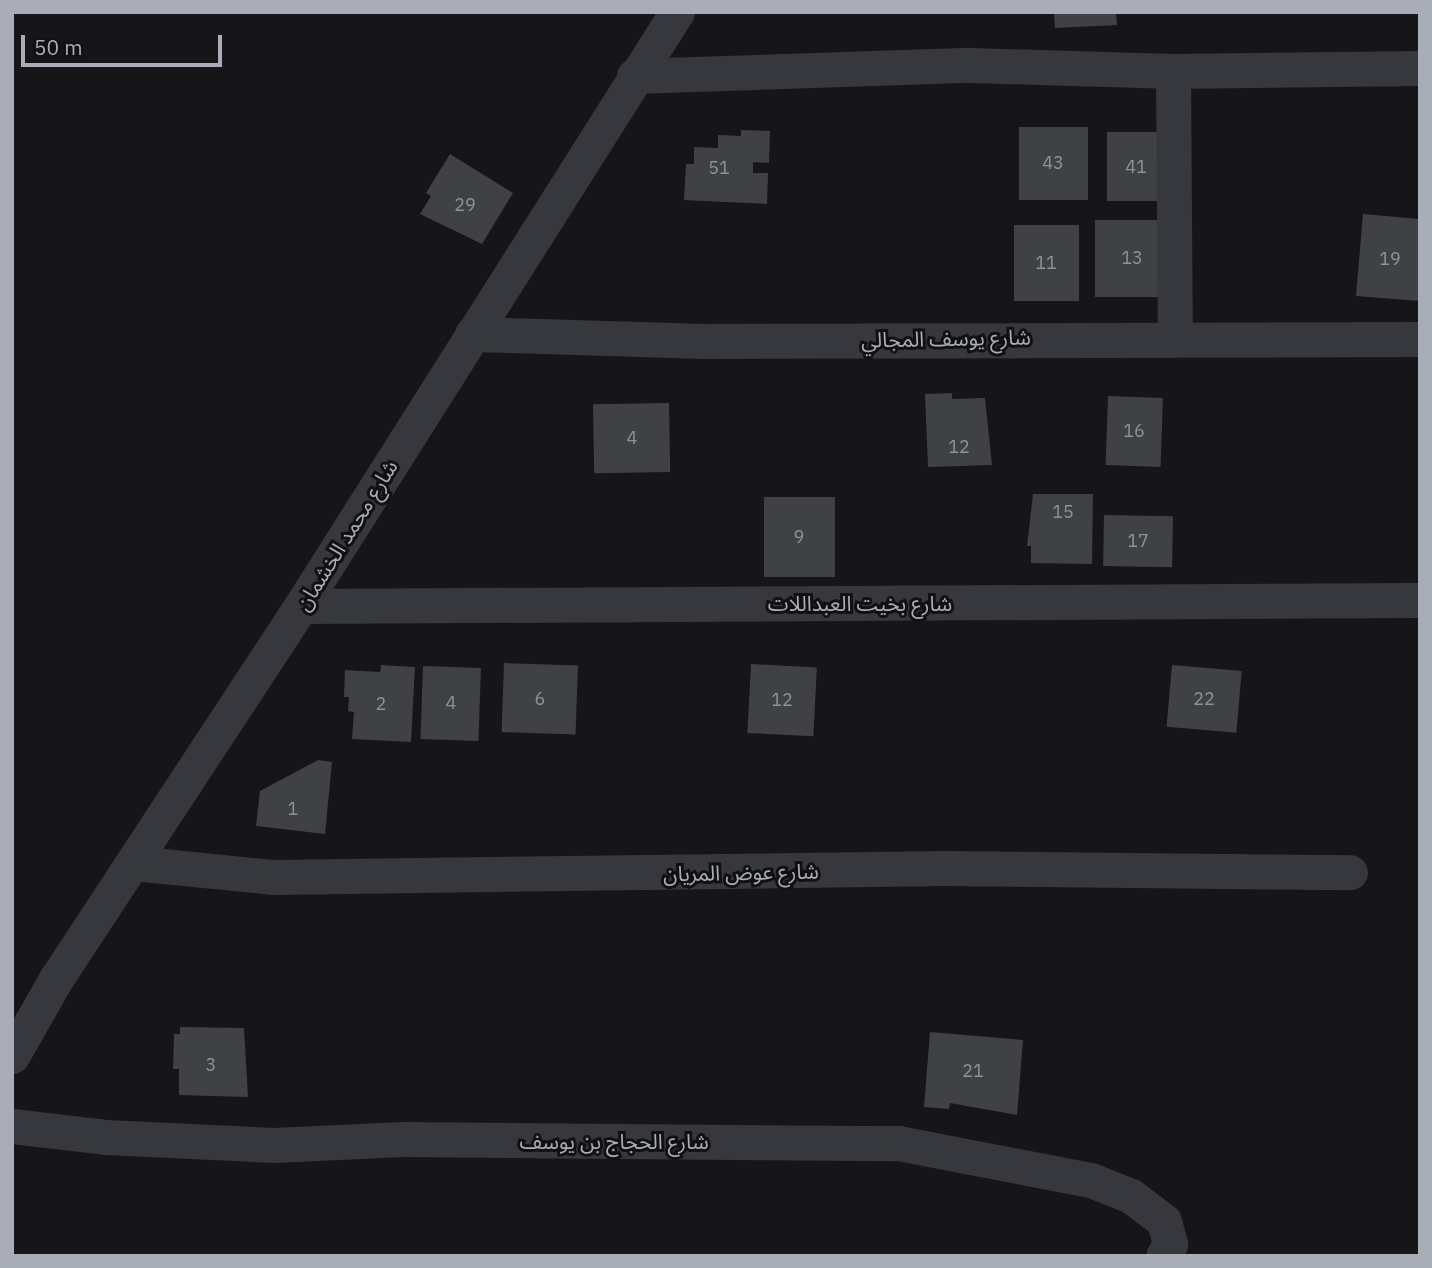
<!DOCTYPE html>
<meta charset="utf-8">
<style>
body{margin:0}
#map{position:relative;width:1432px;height:1268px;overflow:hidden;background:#161618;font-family:"IBM Plex Sans","Noto Sans Arabic",sans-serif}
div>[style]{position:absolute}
.building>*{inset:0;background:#404145;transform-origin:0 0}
.minor>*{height:35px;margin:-17.5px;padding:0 17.5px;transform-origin:17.5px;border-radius:17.5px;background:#37383d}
span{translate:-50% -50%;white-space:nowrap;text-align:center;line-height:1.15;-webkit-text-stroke:6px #111113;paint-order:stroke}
.number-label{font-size:18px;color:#8e929b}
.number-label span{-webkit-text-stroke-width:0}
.street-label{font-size:21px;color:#a8adb8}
.frame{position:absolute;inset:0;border:14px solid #a8adb8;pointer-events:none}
.scale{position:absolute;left:21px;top:35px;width:201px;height:32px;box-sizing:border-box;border:4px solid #a8adb8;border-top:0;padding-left:9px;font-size:21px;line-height:24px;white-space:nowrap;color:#a8adb8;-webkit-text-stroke:5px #111113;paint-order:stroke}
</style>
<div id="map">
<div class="building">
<div style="clip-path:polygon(1054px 12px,1116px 12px,1117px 25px,1055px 28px)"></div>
<div style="left:1019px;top:127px;width:69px;height:73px"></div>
<div style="clip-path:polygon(741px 130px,770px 131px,769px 163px,753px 162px,753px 173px,768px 173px,767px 204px,684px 200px,686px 164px,694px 164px,694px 147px,718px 148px,718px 135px,741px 136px)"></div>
<div style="left:1107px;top:132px;width:58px;height:69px"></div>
<div style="clip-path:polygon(450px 154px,513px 193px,482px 244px,420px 214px,431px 196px,426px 193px)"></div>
<div style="clip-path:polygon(1363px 214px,1418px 219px,1420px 301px,1356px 296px)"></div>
<div style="left:1095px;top:220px;width:74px;height:77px"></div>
<div style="left:1014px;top:225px;width:65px;height:76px"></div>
<div style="clip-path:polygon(952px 393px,952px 399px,985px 398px,992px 465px,928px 467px,925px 394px)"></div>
<div style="left:1108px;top:396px;width:55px;height:69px;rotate:2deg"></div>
<div style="left:669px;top:403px;width:69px;height:76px;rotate:89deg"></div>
<div style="clip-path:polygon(1033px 494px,1093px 494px,1092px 564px,1031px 563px,1031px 546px,1027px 546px)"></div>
<div style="left:764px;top:497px;width:71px;height:80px"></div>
<div style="left:1104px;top:515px;width:69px;height:51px;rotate:1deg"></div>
<div style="left:504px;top:663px;width:74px;height:69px;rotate:2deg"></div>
<div style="left:751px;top:664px;width:66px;height:69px;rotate:3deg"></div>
<div style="clip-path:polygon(381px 665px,415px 667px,411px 742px,352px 739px,354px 712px,348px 711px,349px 697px,344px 697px,345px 670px,380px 672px)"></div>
<div style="left:1172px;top:665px;width:70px;height:62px;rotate:5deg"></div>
<div style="left:423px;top:666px;width:58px;height:73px;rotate:2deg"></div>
<div style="clip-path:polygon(318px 760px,332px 762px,325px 834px,256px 826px,260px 791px)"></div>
<div style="clip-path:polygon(180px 1027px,244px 1028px,248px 1097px,179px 1095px,179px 1069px,173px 1069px,174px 1034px,180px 1034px)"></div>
<div style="clip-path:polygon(930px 1032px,1023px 1040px,1017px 1115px,950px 1103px,949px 1109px,924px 1107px)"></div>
</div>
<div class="minor">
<div style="left:1173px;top:71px;width:268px;rotate:89.6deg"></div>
<div style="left:634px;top:76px;width:336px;rotate:-1.9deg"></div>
<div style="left:970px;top:65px;width:203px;rotate:1.7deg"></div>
<div style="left:1173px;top:71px;width:247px;rotate:-0.7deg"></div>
<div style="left:472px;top:334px;width:241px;rotate:1.7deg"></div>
<div style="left:713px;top:341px;width:707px;rotate:-0.16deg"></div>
<div style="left:301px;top:606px;width:1119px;rotate:-0.31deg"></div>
<div style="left:133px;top:863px;width:141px;rotate:5.7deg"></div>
<div style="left:273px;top:877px;width:671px;rotate:-0.77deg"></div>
<div style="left:944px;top:868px;width:406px;rotate:0.6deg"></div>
<div style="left:12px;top:1056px;width:89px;rotate:-60.3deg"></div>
<div style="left:56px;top:979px;width:446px;rotate:-56.7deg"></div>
<div style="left:301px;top:606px;width:703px;rotate:-57.67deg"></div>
<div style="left:12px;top:1126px;width:94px;rotate:6.7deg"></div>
<div style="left:105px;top:1137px;width:169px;rotate:2.7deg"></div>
<div style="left:274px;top:1145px;width:129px;rotate:-2.7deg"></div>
<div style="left:403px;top:1139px;width:495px;rotate:0.5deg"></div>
<div style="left:898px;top:1143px;width:197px;rotate:10.9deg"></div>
<div style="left:1091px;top:1180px;width:43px;rotate:21.8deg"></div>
<div style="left:1131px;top:1196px;width:41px;rotate:37.1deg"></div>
<div style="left:1164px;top:1221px;width:24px;rotate:75deg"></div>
<div style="left:1170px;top:1244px;width:14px;rotate:120deg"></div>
</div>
<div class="number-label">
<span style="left:1053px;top:163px">43</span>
<span style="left:1136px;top:167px">41</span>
<span style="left:719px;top:168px">51</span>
<span style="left:465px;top:205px">29</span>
<span style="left:1132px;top:258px">13</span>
<span style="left:1390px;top:259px">19</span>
<span style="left:1046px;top:263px">11</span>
<span style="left:1134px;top:431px">16</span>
<span style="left:632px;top:438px">4</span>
<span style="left:959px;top:447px">12</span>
<span style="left:1063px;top:512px">15</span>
<span style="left:799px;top:537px">9</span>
<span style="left:1138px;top:541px">17</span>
<span style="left:540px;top:699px">6</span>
<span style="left:1204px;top:699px">22</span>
<span style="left:782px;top:700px">12</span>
<span style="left:451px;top:703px">4</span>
<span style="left:381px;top:704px">2</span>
<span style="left:293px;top:809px">1</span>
<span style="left:211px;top:1065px">3</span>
<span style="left:973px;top:1071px">21</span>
</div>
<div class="street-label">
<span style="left:946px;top:338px;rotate:-1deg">شارع يوسف المجالي</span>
<span style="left:346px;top:535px;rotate:-58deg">شارع محمد الخشمان</span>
<span style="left:860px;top:603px">شارع بخيت العبداللات</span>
<span style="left:741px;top:872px;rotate:-1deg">شارع عوض المريان</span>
<span style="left:614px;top:1141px">شارع الحجاج بن يوسف</span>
</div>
<div class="frame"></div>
<div class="scale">50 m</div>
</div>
